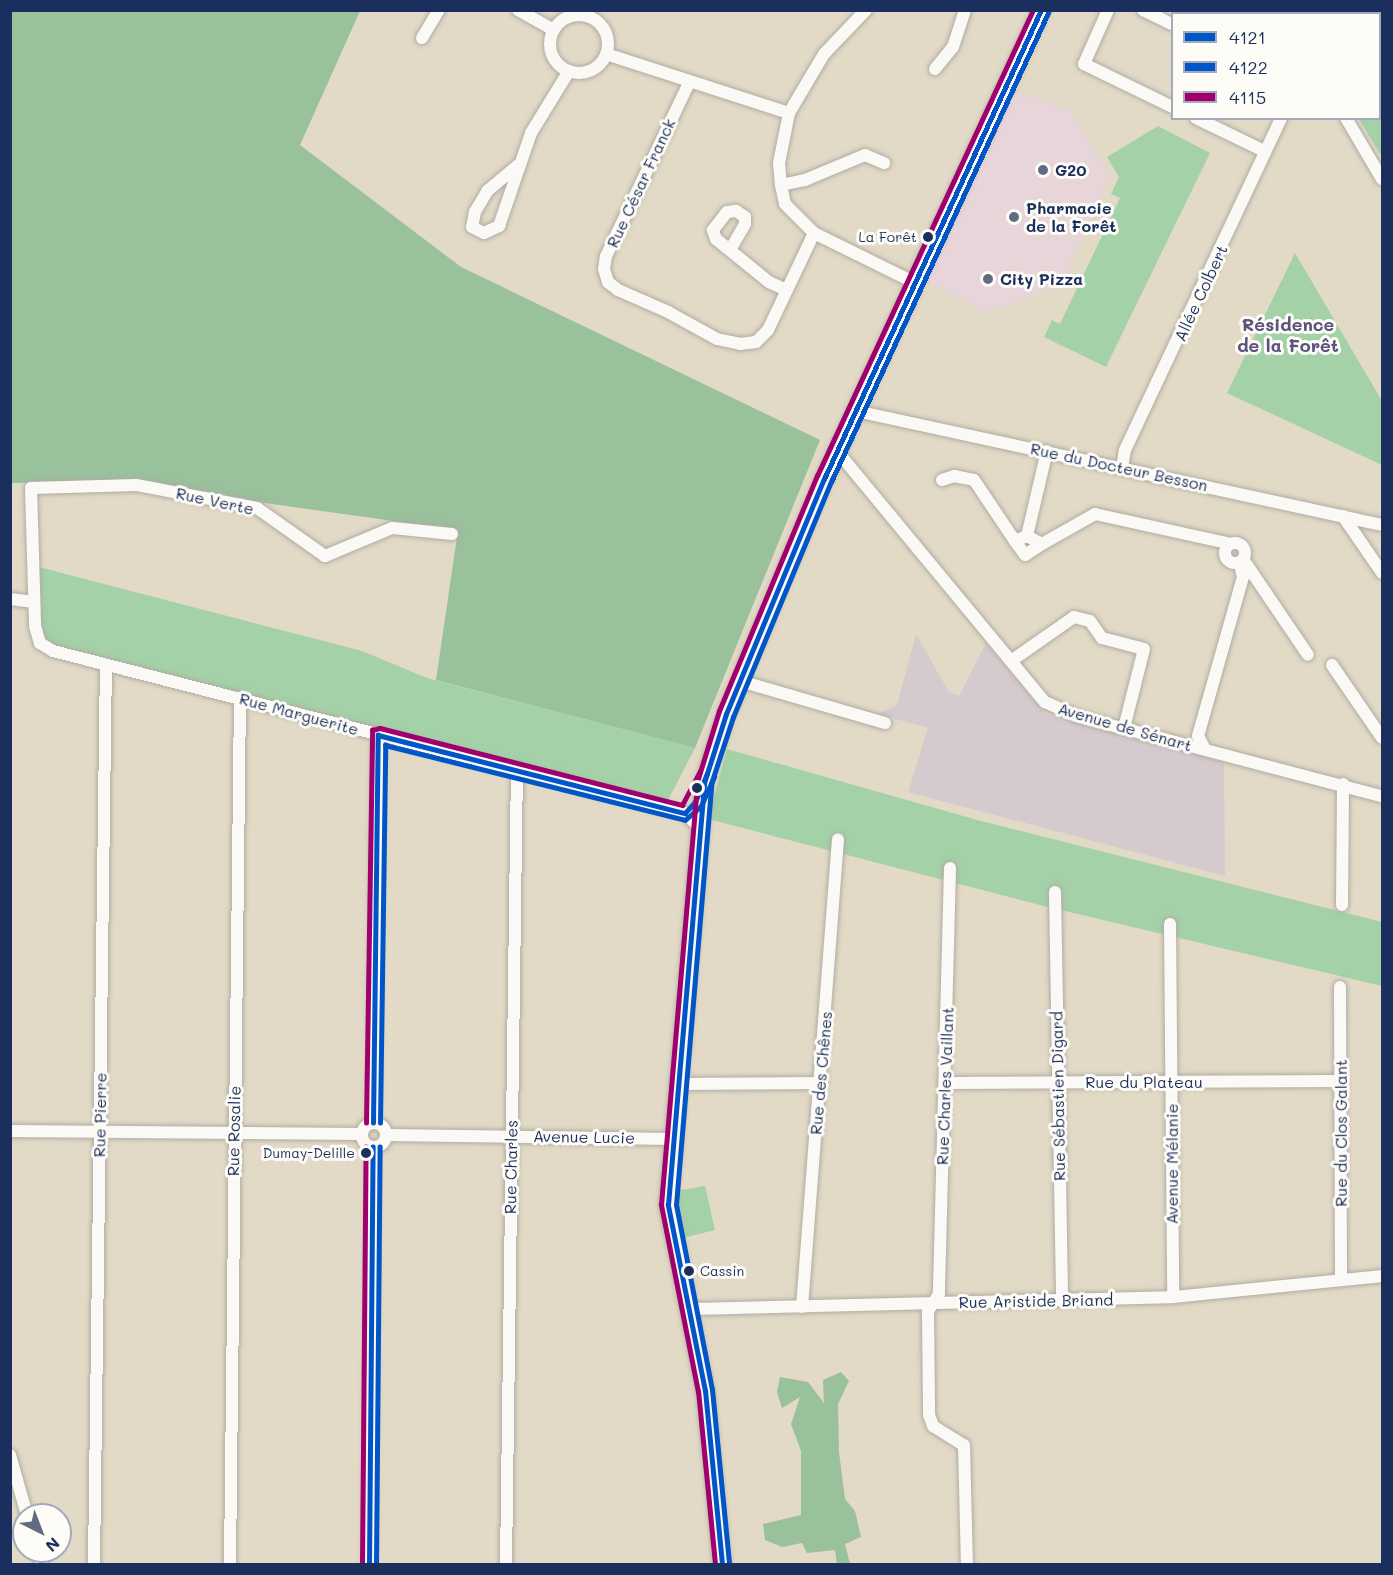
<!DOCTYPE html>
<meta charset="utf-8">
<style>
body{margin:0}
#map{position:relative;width:1393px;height:1575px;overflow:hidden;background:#e2dac6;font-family:Mali,sans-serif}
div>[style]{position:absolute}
.built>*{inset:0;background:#e7d5da}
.industrial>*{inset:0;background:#d5cbce}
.green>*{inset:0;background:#a4d1a8}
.forest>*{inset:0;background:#98c19c}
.roads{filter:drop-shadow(0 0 2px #b0aca4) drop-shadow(0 0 2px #b0aca4)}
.minor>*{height:12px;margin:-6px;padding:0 6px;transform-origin:6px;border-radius:6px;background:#fbf9f6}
.minor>.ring{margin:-6px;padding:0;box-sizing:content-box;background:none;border:12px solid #fbf9f6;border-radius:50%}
.major>*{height:16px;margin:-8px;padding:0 8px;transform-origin:8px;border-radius:8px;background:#fbf9f6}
.bus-1>*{height:4.5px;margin:-2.25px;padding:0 2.25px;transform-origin:2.25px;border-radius:2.25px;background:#0055c8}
.bus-2>*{height:4.5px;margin:-2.25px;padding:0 2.25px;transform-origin:2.25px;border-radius:2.25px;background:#0055c8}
.bus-3>*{height:4.5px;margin:-2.25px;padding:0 2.25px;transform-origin:2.25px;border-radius:2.25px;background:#a0006e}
.dots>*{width:16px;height:16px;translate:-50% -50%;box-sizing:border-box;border:3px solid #fdfcf7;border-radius:50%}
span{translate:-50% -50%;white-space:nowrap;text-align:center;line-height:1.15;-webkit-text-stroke:6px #fdfcf7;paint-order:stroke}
.bus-label{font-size:14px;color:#1b2f5e}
.right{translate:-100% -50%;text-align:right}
.left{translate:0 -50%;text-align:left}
.poi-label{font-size:16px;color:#1b2f5e;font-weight:700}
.street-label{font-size:16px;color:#1b2f5e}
.neighbourhood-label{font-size:18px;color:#5b527e;font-weight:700}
.frame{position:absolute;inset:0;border:12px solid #1b2f5e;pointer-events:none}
.legend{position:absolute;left:1171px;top:12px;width:210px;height:108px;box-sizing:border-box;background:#fdfcf7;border:2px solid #a3aaba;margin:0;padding:8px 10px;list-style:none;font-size:18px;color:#1b2f5e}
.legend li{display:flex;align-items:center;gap:12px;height:30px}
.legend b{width:30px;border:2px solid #a3aaba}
.north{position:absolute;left:12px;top:1503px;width:60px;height:60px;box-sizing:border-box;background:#fdfcf7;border:2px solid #a3aaba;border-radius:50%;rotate:138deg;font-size:16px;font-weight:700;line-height:24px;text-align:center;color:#1b2f5e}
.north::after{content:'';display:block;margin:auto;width:21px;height:27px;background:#616b82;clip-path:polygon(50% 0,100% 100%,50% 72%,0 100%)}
</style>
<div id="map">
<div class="built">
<div style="clip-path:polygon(1015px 91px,1071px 111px,1109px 176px,1062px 284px,988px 313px,927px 281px)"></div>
</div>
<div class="industrial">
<div style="clip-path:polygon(916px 634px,949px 692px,959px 696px,986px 643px,1046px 714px,1224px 762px,1225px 876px,908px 792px,928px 728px,878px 714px,897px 705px)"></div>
</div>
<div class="green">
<div style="clip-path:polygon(1319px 11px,1382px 11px,1382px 157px,1359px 119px,1380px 118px,1380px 14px,1318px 13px)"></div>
<div style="clip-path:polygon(1158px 126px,1210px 153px,1106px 367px,1044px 337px,1052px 320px,1060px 324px,1120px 198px,1111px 194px,1119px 177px,1107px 157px)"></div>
<div style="clip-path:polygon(1295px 253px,1382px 401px,1382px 465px,1227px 393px)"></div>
<div style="clip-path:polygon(39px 567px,362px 651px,427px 678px,695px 748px,666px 804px,49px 645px,39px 632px)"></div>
<div style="clip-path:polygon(727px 749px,981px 821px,1382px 922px,1382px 986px,1044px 906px,708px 819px)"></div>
<div style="clip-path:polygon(705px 1186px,715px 1230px,683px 1238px,676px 1191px)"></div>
</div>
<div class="forest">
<div style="clip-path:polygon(11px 11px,360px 11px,300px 145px,461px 267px,820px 440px,695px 748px,436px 680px,458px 530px,222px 497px,149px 481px,11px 483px)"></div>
<div style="clip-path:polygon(841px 1372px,849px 1381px,838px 1404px,839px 1452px,845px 1499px,855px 1511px,861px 1537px,845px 1544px,850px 1564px,837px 1564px,835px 1550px,807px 1553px,802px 1543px,782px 1547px,765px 1540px,763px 1524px,801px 1515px,801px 1451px,791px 1424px,800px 1397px,782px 1408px,777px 1392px,780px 1377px,808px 1382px,824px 1403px,823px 1380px)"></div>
</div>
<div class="roads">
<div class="minor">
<div style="left:518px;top:10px;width:41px;rotate:29.1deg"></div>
<div style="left:866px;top:10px;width:61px;rotate:133.7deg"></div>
<div style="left:824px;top:54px;width:69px;rotate:120.7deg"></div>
<div style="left:789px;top:113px;width:51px;rotate:101.3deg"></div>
<div style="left:779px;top:163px;width:22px;rotate:85deg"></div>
<div style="left:781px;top:185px;width:19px;rotate:78deg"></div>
<div style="left:785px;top:204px;width:41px;rotate:45deg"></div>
<div style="left:814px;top:233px;width:113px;rotate:26.3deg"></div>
<div style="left:1108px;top:10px;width:59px;rotate:114deg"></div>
<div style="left:1084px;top:64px;width:98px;rotate:26deg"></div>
<div style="left:1143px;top:10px;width:32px;rotate:26deg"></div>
<div class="ring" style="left:550px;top:15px;width:46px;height:46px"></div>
<div style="left:422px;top:38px;width:33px;rotate:-59deg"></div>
<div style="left:606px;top:54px;width:192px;rotate:17.9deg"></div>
<div style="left:935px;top:69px;width:28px;rotate:-51deg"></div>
<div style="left:953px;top:47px;width:39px;rotate:-72deg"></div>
<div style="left:689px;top:83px;width:192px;rotate:115.6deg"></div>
<div style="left:606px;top:256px;width:13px;rotate:99deg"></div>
<div style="left:604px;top:269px;width:14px;rotate:73deg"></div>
<div style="left:608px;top:282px;width:13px;rotate:39deg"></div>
<div style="left:618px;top:290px;width:55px;rotate:23.7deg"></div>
<div style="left:668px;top:312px;width:56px;rotate:28.9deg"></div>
<div style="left:717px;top:339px;width:24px;rotate:12deg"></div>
<div style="left:740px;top:344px;width:16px;rotate:-7deg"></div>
<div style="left:756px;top:342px;width:17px;rotate:-45deg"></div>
<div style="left:768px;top:330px;width:107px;rotate:-64.6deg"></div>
<div style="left:1196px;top:118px;width:76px;rotate:25.9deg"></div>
<div style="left:1346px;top:118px;width:71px;rotate:59.5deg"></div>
<div style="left:517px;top:166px;width:38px;rotate:140deg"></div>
<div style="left:488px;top:190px;width:26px;rotate:121deg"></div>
<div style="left:475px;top:212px;width:15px;rotate:101deg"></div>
<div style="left:472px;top:227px;width:13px;rotate:27deg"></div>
<div style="left:484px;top:233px;width:17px;rotate:-25deg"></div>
<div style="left:499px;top:226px;width:98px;rotate:-71deg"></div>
<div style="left:531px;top:133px;width:73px;rotate:-58.5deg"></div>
<div style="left:781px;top:185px;width:25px;rotate:-12deg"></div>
<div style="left:805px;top:180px;width:65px;rotate:-22.6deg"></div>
<div style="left:865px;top:155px;width:21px;rotate:23deg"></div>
<div style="left:730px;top:250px;width:30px;rotate:-60deg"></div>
<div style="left:745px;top:224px;width:7px;rotate:-90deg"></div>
<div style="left:745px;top:217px;width:11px;rotate:-146deg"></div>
<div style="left:736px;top:211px;width:9px;rotate:174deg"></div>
<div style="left:727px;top:212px;width:23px;rotate:128deg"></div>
<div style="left:713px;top:230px;width:9px;rotate:72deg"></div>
<div style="left:716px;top:239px;width:68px;rotate:39.1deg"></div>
<div style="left:769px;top:282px;width:19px;rotate:25deg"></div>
<div style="left:856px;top:411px;width:538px;rotate:12.23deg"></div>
<div style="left:837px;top:451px;width:326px;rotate:50.4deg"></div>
<div style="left:1045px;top:702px;width:34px;rotate:24deg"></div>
<div style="left:1076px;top:716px;width:316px;rotate:14.7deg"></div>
<div style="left:1122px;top:467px;width:17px;rotate:-80deg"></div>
<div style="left:1125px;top:450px;width:367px;rotate:-64.8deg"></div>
<div style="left:942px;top:480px;width:13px;rotate:-18deg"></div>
<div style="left:954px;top:476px;width:20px;rotate:11deg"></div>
<div style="left:974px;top:480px;width:73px;rotate:56.1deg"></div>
<div style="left:1343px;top:516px;width:69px;rotate:55.6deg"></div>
<div style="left:452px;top:534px;width:60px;rotate:-174.3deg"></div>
<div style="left:392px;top:528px;width:73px;rotate:157.3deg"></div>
<div style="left:325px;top:556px;width:83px;rotate:-144.8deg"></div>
<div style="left:257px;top:508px;width:123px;rotate:-169.2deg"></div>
<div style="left:136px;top:485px;width:105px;rotate:178.4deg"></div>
<div style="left:31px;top:488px;width:138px;rotate:88.3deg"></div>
<div style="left:35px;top:626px;width:18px;rotate:74deg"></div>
<div style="left:40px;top:643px;width:15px;rotate:32deg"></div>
<div style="left:53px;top:651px;width:652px;rotate:14.38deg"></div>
<div style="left:685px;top:813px;width:20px;rotate:45deg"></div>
<div style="left:1027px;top:536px;width:87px;rotate:-76.8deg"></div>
<div style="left:1027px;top:536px;width:17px;rotate:28deg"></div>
<div style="left:1042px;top:544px;width:20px;rotate:147deg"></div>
<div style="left:1025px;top:555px;width:17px;rotate:-126deg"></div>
<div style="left:1015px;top:541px;width:13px;rotate:-23deg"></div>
<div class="ring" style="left:1225px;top:543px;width:8px;height:8px"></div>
<div style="left:1042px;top:544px;width:61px;rotate:-29.5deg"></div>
<div style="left:1095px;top:514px;width:135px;rotate:12.4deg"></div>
<div style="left:1245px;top:562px;width:112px;rotate:55.9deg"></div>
<div style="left:10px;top:599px;width:24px;rotate:7deg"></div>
<div style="left:1011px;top:661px;width:77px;rotate:-34.9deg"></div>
<div style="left:1074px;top:617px;width:16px;rotate:14deg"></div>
<div style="left:1090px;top:621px;width:21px;rotate:55deg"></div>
<div style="left:1102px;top:638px;width:43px;rotate:14.7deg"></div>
<div style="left:1144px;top:649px;width:81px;rotate:104.2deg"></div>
<div style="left:1332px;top:665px;width:88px;rotate:55.6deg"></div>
<div style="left:740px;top:681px;width:151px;rotate:16.2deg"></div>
<div style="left:1205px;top:749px;width:15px;rotate:-118deg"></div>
<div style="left:1198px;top:736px;width:165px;rotate:-74.2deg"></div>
<div style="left:1243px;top:577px;width:12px;rotate:-104deg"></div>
<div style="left:950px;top:868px;width:426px;rotate:91.5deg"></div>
<div style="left:939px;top:1294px;width:20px;rotate:123deg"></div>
<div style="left:928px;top:1311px;width:104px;rotate:89.4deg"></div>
<div style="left:929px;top:1415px;width:12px;rotate:70deg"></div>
<div style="left:933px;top:1426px;width:36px;rotate:32deg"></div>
<div style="left:964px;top:1445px;width:119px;rotate:88.6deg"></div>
<div style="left:1055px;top:892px;width:409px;rotate:89deg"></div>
<div style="left:1342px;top:905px;width:121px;rotate:-89.5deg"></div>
<div style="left:1170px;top:924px;width:373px;rotate:89.5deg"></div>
<div style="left:1340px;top:987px;width:293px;rotate:89.8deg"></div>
<div style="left:946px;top:1083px;width:395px;rotate:-0.3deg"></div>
<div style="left:677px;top:1084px;width:144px;rotate:-0.4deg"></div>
<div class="ring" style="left:362px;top:1123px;width:12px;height:12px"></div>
<div style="left:373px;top:1123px;width:388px;rotate:-89.3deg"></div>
<div style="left:10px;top:1131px;width:352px;rotate:0.5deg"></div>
<div style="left:386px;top:1135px;width:288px;rotate:0.8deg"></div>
<div style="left:802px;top:1307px;width:469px;rotate:-85.6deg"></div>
<div style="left:689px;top:1309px;width:484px;rotate:-1.4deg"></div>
<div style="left:1173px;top:1297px;width:210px;rotate:-5.7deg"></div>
<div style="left:10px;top:1455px;width:62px;rotate:74.2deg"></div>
<div style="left:38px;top:1551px;width:14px;rotate:73deg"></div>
<div style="left:94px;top:1564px;width:899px;rotate:-89.24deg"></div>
<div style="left:230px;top:1564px;width:866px;rotate:-89.34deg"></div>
<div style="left:369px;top:1564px;width:417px;rotate:-89.5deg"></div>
<div style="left:506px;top:1564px;width:794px;rotate:-89.21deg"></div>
</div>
<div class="major">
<div style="left:722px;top:1564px;width:174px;rotate:-95.6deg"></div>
<div style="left:705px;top:1391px;width:190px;rotate:-101.3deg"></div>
<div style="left:668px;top:1205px;width:424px;rotate:-85.1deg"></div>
<div style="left:704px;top:783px;width:72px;rotate:-72.3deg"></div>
<div style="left:726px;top:714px;width:255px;rotate:-67.4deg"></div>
<div style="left:824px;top:479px;width:517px;rotate:-65.17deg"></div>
</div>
</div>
<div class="bus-1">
<div style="left:373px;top:1123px;width:388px;rotate:-89.3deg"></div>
<div style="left:378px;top:735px;width:317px;rotate:14.3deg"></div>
<div style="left:685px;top:813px;width:15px;rotate:-48deg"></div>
<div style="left:695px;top:802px;width:30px;rotate:-67deg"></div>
<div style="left:369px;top:1564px;width:417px;rotate:-89.5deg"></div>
<div style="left:722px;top:1564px;width:174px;rotate:-95.6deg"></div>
<div style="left:705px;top:1391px;width:190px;rotate:-101.3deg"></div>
<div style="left:668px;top:1205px;width:424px;rotate:-85.1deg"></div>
<div style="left:704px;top:783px;width:72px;rotate:-72.3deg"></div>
<div style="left:726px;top:714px;width:255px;rotate:-67.4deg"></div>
<div style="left:824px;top:479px;width:517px;rotate:-65.17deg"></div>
</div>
<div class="bus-2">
<div style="left:380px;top:1123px;width:378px;rotate:-89.2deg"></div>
<div style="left:385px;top:745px;width:309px;rotate:14deg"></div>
<div style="left:685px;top:820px;width:21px;rotate:-41deg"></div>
<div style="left:701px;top:806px;width:32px;rotate:-66deg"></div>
<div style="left:729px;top:1563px;width:174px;rotate:-95.6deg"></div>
<div style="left:712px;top:1390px;width:188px;rotate:-101deg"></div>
<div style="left:676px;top:1205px;width:422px;rotate:-85.2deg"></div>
<div style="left:711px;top:784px;width:71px;rotate:-71.8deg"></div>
<div style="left:733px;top:717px;width:255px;rotate:-67.4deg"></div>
<div style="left:831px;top:482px;width:517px;rotate:-65.17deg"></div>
<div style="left:376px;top:1564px;width:417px;rotate:-89.5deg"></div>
</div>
<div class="bus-3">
<div style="left:366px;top:1123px;width:393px;rotate:-89.1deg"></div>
<div style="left:372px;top:730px;width:8px;rotate:-14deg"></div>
<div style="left:380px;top:728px;width:312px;rotate:14.3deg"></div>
<div style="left:682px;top:805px;width:38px;rotate:-62deg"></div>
<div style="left:362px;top:1564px;width:417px;rotate:-89.5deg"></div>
<div style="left:715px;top:1564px;width:173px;rotate:-95.6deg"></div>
<div style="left:698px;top:1392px;width:191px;rotate:-101.2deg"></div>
<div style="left:661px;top:1205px;width:425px;rotate:-85.1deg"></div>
<div style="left:697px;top:782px;width:74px;rotate:-72.8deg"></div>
<div style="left:719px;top:711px;width:255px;rotate:-67.4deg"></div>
<div style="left:817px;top:476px;width:514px;rotate:-65.13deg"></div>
</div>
<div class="dots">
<div style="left:1043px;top:170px;background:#616b82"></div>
<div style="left:1014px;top:217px;background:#616b82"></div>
<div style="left:928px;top:237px;background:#1b2f5e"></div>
<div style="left:988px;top:279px;background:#616b82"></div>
<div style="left:697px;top:788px;background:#1b2f5e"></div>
<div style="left:366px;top:1153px;background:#1b2f5e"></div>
<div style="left:689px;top:1271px;background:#1b2f5e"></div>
</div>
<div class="bus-label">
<span class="right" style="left:917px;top:237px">La Forêt</span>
<span class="right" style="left:355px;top:1153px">Dumay-Delille</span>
<span class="left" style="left:700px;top:1271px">Cassin</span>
</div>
<div class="poi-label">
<span class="left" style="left:1055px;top:170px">G20</span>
<span class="left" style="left:1026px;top:217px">Pharmacie<br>de la Forêt</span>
<span class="left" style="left:1000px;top:279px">City Pizza</span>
</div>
<div class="street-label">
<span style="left:641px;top:183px;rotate:-65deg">Rue César Franck</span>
<span style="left:1201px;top:293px;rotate:-65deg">Allée Colbert</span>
<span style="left:1119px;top:467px;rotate:12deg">Rue du Docteur Besson</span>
<span style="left:215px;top:501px;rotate:12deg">Rue Verte</span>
<span style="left:299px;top:714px;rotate:15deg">Rue Marguerite</span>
<span style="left:1125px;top:727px;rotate:16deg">Avenue de Sénart</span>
<span style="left:821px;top:1073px;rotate:-85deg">Rue des Chênes</span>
<span style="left:1144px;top:1082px">Rue du Plateau</span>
<span style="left:945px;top:1086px;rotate:-88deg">Rue Charles Vaillant</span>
<span style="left:1058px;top:1096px;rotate:-91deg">Rue Sébastien Digard</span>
<span style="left:100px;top:1115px;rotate:-89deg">Rue Pierre</span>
<span style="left:234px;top:1131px;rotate:-89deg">Rue Rosalie</span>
<span style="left:1341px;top:1133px;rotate:-90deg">Rue du Clos Galant</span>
<span style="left:584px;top:1137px;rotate:1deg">Avenue Lucie</span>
<span style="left:1172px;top:1164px;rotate:-90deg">Avenue Mélanie</span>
<span style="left:511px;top:1167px;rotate:-89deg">Rue Charles</span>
<span style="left:1036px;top:1301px;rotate:-1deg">Rue Aristide Briand</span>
</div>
<div class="neighbourhood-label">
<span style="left:1288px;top:335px">Résidence<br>de la Forêt</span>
</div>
<div class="frame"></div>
<ul class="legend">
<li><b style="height:8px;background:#0055c8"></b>4121</li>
<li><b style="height:8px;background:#0055c8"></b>4122</li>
<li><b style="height:8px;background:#a0006e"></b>4115</li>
</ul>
<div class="north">N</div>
</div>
